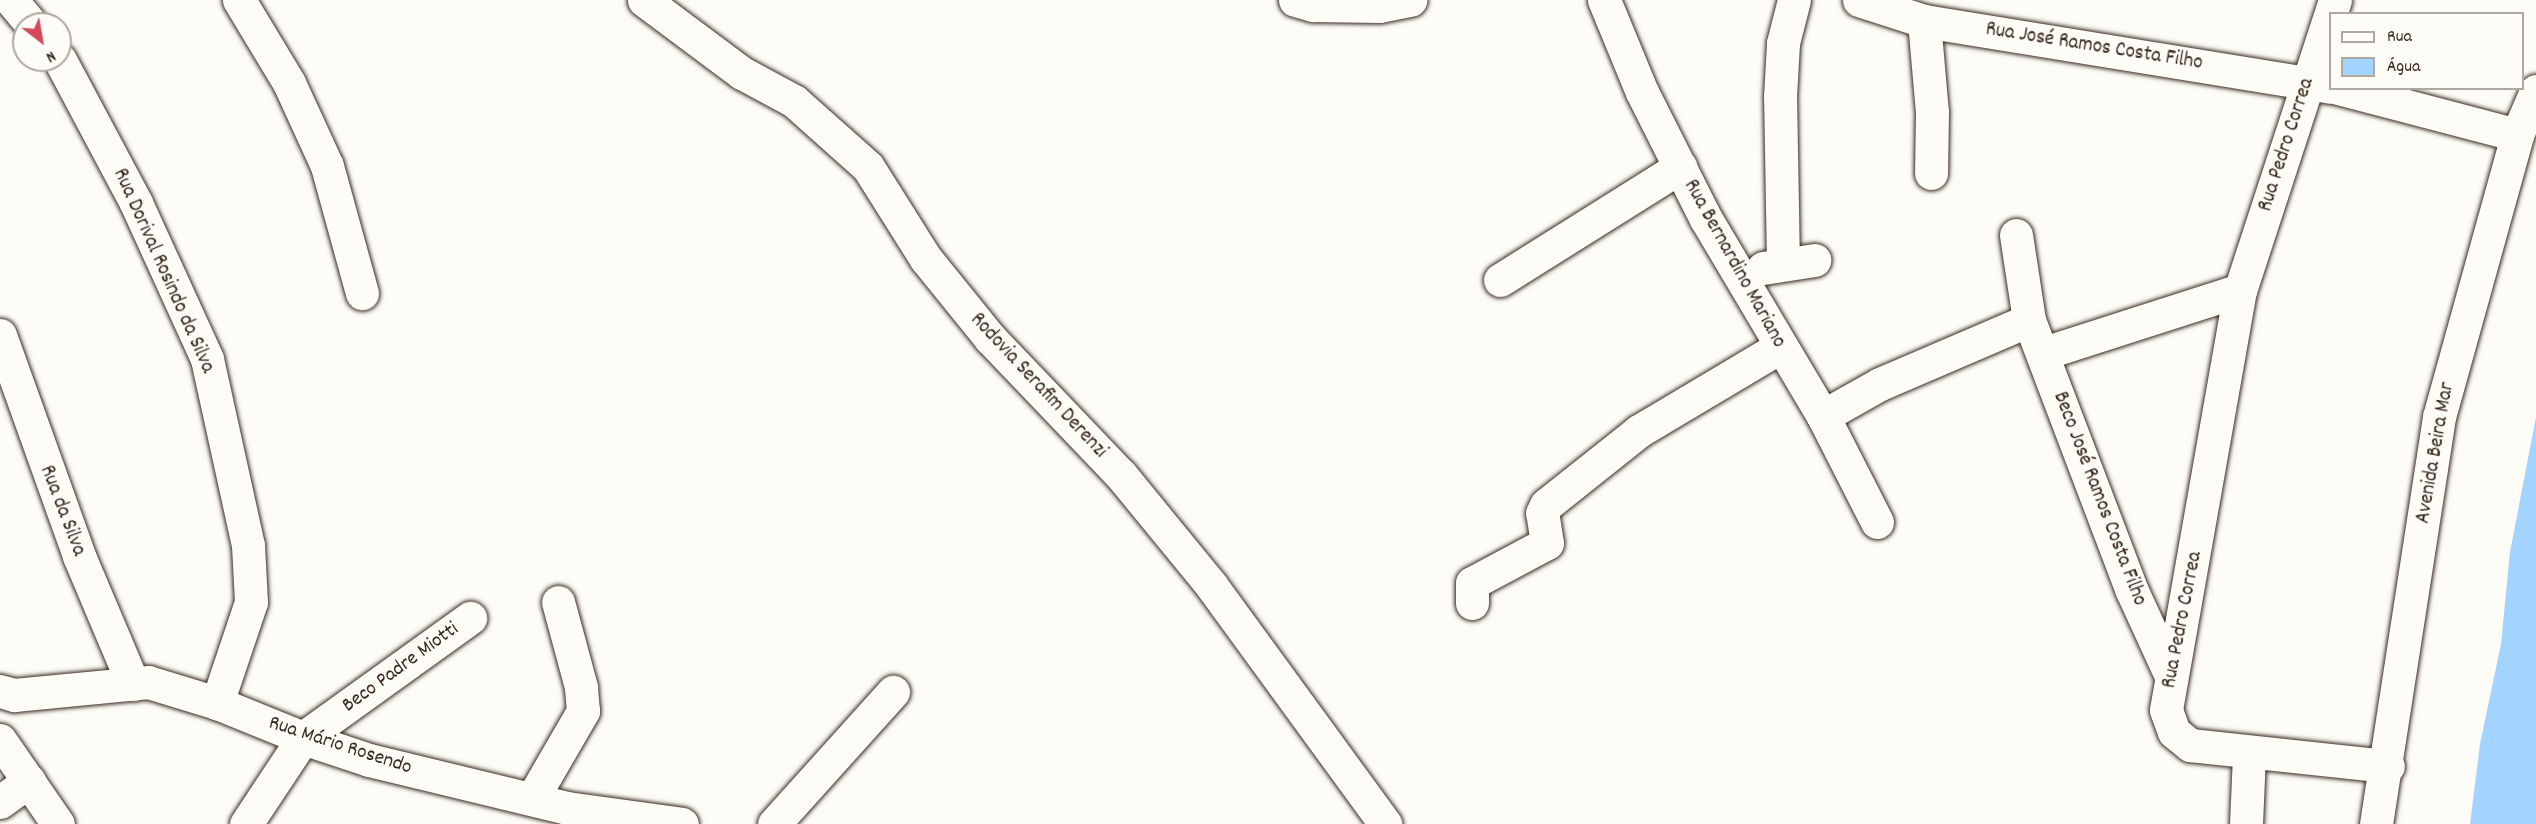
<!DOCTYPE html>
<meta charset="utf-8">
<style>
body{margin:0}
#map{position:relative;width:2536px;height:824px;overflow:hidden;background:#fdfcf7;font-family:Dekko,sans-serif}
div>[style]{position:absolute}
.water>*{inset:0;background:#a3d3ff}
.roads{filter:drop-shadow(0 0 2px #3b2a1e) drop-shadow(0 0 2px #3b2a1e)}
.minor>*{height:33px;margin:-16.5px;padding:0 16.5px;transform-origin:16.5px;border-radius:16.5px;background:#fdfcf7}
.major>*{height:33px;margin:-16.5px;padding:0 16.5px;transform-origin:16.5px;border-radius:16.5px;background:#fdfcf7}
span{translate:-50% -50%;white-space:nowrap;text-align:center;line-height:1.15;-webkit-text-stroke:4.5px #fdfcf7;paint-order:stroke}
.street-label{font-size:21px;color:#3b2a1e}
.legend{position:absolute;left:2329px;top:12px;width:195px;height:78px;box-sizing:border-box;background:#fdfcf7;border:2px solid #afa8a0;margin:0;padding:8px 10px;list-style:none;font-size:18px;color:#3b2a1e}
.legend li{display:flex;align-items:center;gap:12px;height:30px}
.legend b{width:30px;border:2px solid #afa8a0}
.north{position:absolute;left:12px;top:12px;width:60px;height:60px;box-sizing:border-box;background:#fdfcf7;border:2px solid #afa8a0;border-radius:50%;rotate:149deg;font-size:16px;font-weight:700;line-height:24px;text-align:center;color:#3b2a1e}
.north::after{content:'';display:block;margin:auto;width:21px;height:27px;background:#d1495b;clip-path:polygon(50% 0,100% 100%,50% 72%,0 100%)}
</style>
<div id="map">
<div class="water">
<div style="clip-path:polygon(2536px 417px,2536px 824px,2470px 824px,2480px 744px,2501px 644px,2510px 552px)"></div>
</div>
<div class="roads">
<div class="minor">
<div style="left:11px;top:0;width:31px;rotate:50deg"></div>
<div style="left:239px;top:0;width:97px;rotate:58.9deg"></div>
<div style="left:289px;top:83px;width:91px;rotate:65.4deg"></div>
<div style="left:327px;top:166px;width:132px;rotate:74.6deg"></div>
<div style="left:1295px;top:0;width:19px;rotate:16deg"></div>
<div style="left:1313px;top:5px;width:66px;rotate:0.9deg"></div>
<div style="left:1379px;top:6px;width:32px;rotate:-11deg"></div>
<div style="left:1604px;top:0;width:100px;rotate:67.6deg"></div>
<div style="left:1642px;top:92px;width:142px;rotate:63.3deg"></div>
<div style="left:1706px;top:219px;width:229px;rotate:59.3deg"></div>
<div style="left:1823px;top:416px;width:119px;rotate:63deg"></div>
<div style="left:1859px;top:0;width:68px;rotate:17.9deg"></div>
<div style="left:1924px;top:21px;width:411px;rotate:9.2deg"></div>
<div style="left:2335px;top:0;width:305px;rotate:108.1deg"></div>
<div style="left:2240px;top:290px;width:426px;rotate:100deg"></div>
<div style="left:2166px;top:710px;width:23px;rotate:70deg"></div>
<div style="left:2174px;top:732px;width:21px;rotate:39deg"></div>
<div style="left:2190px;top:745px;width:199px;rotate:6.1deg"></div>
<div style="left:1924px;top:21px;width:91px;rotate:85deg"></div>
<div style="left:1932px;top:112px;width:61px;rotate:90.9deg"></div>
<div style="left:60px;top:60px;width:162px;rotate:62deg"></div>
<div style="left:136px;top:203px;width:171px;rotate:65.5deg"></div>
<div style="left:207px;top:359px;width:190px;rotate:77.6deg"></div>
<div style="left:248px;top:545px;width:57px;rotate:87deg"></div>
<div style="left:251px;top:602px;width:107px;rotate:108.6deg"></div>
<div style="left:2338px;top:88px;width:185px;rotate:14.7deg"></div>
<div style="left:2016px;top:235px;width:86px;rotate:81.3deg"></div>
<div style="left:2029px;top:320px;width:290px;rotate:69.2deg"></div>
<div style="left:2132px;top:591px;width:94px;rotate:65.4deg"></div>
<div style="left:1783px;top:264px;width:167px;rotate:-91deg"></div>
<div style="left:1780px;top:97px;width:54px;rotate:-86.8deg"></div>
<div style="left:1783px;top:43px;width:44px;rotate:-75.7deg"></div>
<div style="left:1763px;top:268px;width:52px;rotate:-8.9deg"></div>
<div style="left:1500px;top:280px;width:213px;rotate:-32.1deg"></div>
<div style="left:0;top:335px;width:235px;rotate:70.3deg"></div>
<div style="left:79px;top:556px;width:139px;rotate:67.1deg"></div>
<div style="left:2044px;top:353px;width:206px;rotate:-17.8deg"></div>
<div style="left:1823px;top:416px;width:65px;rotate:-29.3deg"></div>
<div style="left:1880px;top:384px;width:162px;rotate:-23.2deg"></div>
<div style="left:1472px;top:603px;width:20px;rotate:-90deg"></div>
<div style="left:1472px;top:583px;width:85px;rotate:-28.1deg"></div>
<div style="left:1547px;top:543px;width:30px;rotate:-99deg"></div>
<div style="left:1542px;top:513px;width:9px;rotate:-63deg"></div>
<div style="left:1546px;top:505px;width:119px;rotate:-38.5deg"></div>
<div style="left:1639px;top:431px;width:164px;rotate:-30.8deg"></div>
<div style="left:0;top:691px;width:15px;rotate:16deg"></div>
<div style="left:14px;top:695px;width:135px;rotate:-5.5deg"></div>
<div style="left:148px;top:682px;width:72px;rotate:16.9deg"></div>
<div style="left:217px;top:703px;width:93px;rotate:22.1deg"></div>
<div style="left:303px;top:738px;width:70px;rotate:18.4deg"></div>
<div style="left:369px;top:760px;width:204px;rotate:13.6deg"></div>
<div style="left:567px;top:808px;width:116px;rotate:7.9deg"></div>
<div style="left:0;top:740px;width:102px;rotate:55.4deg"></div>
<div style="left:532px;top:799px;width:102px;rotate:-59.9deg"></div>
<div style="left:583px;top:711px;width:24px;rotate:-95deg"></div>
<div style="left:581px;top:687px;width:88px;rotate:-105.1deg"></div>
<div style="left:0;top:802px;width:36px;rotate:-36deg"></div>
<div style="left:246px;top:824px;width:103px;rotate:-56.5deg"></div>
<div style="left:303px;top:738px;width:206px;rotate:-35.7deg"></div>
<div style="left:774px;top:824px;width:178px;rotate:-48deg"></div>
<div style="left:2246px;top:824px;width:70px;rotate:-87.5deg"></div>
<div style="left:2376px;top:824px;width:412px;rotate:-81.2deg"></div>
<div style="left:2439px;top:417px;width:293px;rotate:-74.5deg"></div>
<div style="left:2517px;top:135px;width:48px;rotate:-66.6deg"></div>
</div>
<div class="major">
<div style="left:644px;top:0;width:122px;rotate:36.7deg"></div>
<div style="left:742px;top:73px;width:59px;rotate:28.3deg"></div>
<div style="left:794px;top:101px;width:99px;rotate:41.7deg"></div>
<div style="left:868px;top:167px;width:109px;rotate:57.8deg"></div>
<div style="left:926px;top:259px;width:102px;rotate:51deg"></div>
<div style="left:990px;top:338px;width:190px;rotate:46.3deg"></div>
<div style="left:1121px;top:475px;width:142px;rotate:50.7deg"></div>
<div style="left:1211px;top:585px;width:296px;rotate:53.9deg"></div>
</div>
</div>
<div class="street-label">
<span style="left:2094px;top:47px;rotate:9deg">Rua José Ramos Costa Filho</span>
<span style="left:2287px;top:145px;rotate:-72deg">Rua Pedro Correa</span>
<span style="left:1734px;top:264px;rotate:61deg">Rua Bernardino Mariano</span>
<span style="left:163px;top:271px;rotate:66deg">Rua Dorival Rosindo da Silva</span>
<span style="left:1038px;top:386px;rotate:47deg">Rodovia Serafim Derenzi</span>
<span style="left:2436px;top:453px;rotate:-80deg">Avenida Beira Mar</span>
<span style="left:2099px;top:499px;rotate:69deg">Beco José Ramos Costa Filho</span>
<span style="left:62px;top:511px;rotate:69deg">Rua da Silva</span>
<span style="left:2183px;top:620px;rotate:-79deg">Rua Pedro Correa</span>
<span style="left:401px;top:668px;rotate:-36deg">Beco Padre Miotti</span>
<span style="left:340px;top:746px;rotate:18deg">Rua Mário Rosendo</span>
</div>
<ul class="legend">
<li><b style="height:8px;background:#fdfcf7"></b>Rua</li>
<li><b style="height:16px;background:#a3d3ff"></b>Água</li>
</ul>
<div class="north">N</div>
</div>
